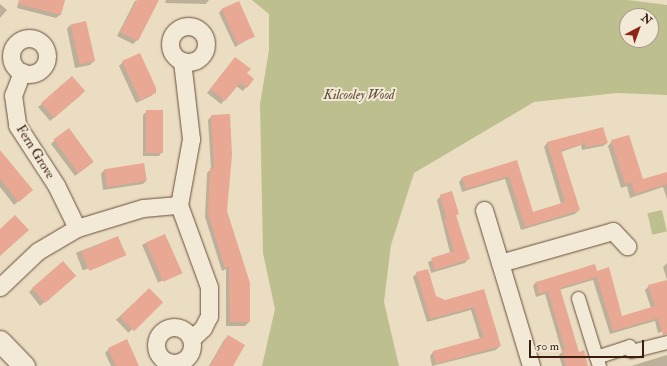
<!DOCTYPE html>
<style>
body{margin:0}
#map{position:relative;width:667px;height:366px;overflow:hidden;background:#ebddc1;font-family:"IM FELL Double Pica",serif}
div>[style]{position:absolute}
.green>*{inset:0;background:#bdbf8e;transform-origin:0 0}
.shadow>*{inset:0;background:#0003;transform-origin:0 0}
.building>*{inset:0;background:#e8a894;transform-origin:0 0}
.roads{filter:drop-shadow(0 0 1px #684e3c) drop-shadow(0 0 1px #684e3c)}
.pedestrian>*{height:13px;margin:-6.5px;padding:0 6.5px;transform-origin:6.5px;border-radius:6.5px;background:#f2e9d7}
.minor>*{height:17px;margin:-8.5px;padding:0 8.5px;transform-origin:8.5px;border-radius:8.5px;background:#f2e9d7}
.minor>.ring{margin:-8.5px;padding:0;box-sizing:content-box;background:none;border:17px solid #f2e9d7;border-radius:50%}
.tertiary>*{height:21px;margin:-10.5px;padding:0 10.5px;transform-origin:10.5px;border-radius:10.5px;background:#f2e9d7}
span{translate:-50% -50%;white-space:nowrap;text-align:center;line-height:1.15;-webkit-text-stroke:4px #f2e9d7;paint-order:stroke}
.park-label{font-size:13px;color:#634e36;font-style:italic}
.street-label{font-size:13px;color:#3c1e10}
.north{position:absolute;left:619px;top:8px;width:40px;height:40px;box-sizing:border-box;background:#f2e9d7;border:1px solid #a99887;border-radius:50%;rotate:41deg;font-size:11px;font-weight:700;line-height:16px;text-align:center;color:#3c1e10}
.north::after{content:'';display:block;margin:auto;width:14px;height:18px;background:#8f2418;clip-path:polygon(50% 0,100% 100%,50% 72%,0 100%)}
.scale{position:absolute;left:529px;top:340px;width:115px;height:18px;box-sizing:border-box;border:2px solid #3c1e10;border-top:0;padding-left:5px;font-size:12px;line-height:14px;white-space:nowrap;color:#3c1e10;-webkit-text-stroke:3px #f2e9d7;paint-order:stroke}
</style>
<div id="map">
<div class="green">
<div style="clip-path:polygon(evenodd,252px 0,628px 0,667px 5px,667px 95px,617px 93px,534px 102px,414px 173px,391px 245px,384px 302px,399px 366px,262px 366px,275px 309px,263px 253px,260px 104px,269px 50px,269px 14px,252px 0,627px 16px,651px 16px,651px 40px,627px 40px,627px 16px)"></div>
<div style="left:662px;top:210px;width:22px;height:15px;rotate:77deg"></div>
</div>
<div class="shadow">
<div style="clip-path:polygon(19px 0,64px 0,60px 15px,56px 18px,17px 8px)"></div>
<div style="clip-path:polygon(144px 0,137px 40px,133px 44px,117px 36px,135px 1px)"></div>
<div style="clip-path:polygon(166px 0,209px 0,206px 4px,165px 3px)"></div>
<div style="clip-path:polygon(0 4px,7px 10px,0 18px)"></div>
<div style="clip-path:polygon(222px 9px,254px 36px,235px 47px,219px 13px)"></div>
<div style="clip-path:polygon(70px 25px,94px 61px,90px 65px,75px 68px,67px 29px)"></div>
<div style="clip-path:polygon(123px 62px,155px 92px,151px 96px,136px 103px,119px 66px)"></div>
<div style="clip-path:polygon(232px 62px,246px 74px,246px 87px,243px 91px,236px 86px,221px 104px,207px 93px)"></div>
<div style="clip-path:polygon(81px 95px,50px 121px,38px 107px,42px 104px)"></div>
<div style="clip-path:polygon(147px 111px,162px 152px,159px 156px,143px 156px,143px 115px)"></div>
<div style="clip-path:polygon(212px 116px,226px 211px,249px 322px,245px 326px,226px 326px,226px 269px,222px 271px,205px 217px,207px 173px,211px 169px,208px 120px)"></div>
<div style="clip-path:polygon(602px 128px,607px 143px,603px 146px,582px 150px,581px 145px,561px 152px,579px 210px,575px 214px,521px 230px,505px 179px,462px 192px,459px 182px,462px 178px,516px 161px,532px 213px,561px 204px,544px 147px,547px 143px)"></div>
<div style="clip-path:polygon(55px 140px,93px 162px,75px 176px,51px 144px)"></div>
<div style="clip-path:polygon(612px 141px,642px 180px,667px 173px,667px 199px,663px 187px,630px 198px,627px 186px,621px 188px,608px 146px)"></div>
<div style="clip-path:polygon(0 162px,28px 193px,14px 205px,0 187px)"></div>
<div style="clip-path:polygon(144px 164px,146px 181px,143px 184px,103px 190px,101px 174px,104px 170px)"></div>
<div style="clip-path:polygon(441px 196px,458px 214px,455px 216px,468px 259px,465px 263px,431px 273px,428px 262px,450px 253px,437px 200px)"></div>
<div style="left:165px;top:235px;width:41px;height:25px;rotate:67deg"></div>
<div style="left:117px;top:237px;width:19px;height:44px;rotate:69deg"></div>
<div style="clip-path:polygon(63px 262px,71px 279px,40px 306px,29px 292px)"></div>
<div style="clip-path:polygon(667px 263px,667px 280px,663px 267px)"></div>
<div style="clip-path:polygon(597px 272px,622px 317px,651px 308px,645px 290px,649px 286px,667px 311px,667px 330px,658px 333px,655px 321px,610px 334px,593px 280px,559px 290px,579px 366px,562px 366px,559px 355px,562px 352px,545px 294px,536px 297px,533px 286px,536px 282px)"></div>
<div style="clip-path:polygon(417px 273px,435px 297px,445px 301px,483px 291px,500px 346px,496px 350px,432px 366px,430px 356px,433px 352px,480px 339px,471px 310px,427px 322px,413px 277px)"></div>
<div style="left:149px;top:289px;width:18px;height:45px;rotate:47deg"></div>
<div style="clip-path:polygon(228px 336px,232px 366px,209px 366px,224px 340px)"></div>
<div style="clip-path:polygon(109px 349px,138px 366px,111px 366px,105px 353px)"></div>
<div style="clip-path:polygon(667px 355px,667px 366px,631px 366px)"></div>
</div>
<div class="building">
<div style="clip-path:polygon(19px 0,65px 0,61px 15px,19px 4px)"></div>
<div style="clip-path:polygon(137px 0,159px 0,138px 41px,120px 32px)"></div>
<div style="left:239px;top:1px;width:39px;height:19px;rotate:66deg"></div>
<div style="left:86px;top:21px;width:41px;height:16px;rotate:77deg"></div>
<div style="clip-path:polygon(140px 53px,156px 88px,156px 93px,140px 100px,122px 61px)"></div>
<div style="clip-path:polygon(235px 57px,251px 69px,247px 73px,254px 79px,247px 88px,240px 83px,225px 101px,210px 89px)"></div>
<div style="left:72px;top:76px;width:20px;height:41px;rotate:49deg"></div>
<div style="left:146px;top:110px;width:17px;height:43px"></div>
<div style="clip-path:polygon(230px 114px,232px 155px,227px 211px,250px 283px,250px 322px,230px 322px,229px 266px,225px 268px,208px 213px,210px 168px,214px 168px,211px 115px)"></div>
<div style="clip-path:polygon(603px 127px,608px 143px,586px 147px,582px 134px,584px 144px,561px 150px,580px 210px,525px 227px,509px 176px,466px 189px,462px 177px,517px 160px,533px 212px,565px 202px,547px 142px)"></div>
<div style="left:69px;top:128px;width:42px;height:19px;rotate:54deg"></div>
<div style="clip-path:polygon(629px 135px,643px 179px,667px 172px,667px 184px,635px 194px,631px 182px,625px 184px,611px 140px)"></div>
<div style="clip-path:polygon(0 150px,33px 190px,19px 202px,0 179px)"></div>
<div style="left:144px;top:163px;width:18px;height:40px;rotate:81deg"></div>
<div style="left:452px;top:191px;width:24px;height:13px;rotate:73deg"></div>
<div style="clip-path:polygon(15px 215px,29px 230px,0 256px,0 229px)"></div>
<div style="clip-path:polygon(456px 215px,470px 259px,435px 270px,431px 258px,454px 251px,444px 219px)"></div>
<div style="left:165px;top:234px;width:43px;height:21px;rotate:66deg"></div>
<div style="left:118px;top:236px;width:21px;height:40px;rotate:67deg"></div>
<div style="left:63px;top:261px;width:20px;height:41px;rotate:49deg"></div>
<div style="clip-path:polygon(595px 264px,597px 271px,609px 267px,622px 316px,655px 306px,648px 285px,667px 280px,667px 334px,663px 335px,658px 318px,613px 331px,597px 277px,560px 288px,579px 352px,584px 350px,588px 366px,566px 366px,562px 350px,565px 349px,548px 291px,539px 294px,536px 282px)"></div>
<div style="clip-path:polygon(428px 269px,436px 296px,445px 300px,484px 289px,501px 346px,436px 364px,433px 351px,484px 337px,474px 307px,430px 319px,416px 272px)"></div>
<div style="left:149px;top:288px;width:20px;height:41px;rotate:45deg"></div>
<div style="clip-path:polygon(228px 335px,245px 345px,233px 366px,210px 366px)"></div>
<div style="clip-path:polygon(127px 339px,139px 366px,116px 366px,108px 348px)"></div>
</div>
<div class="roads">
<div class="pedestrian">
<div style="left:578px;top:298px;width:71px;rotate:72.8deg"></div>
<div style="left:596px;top:357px;width:35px;rotate:-18deg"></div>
<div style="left:629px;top:346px;width:5px;rotate:68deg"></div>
<div style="left:631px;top:351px;width:37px;rotate:-14deg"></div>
</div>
<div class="minor">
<div class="ring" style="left:170px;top:26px;width:19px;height:19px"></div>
<div class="ring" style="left:11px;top:38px;width:19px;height:19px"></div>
<div style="left:182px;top:61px;width:79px;rotate:83.4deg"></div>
<div style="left:191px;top:139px;width:67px;rotate:100.3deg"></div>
<div style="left:179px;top:205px;width:87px;rotate:69.9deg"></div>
<div style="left:209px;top:287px;width:29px;rotate:90deg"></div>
<div style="left:209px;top:316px;width:13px;rotate:117deg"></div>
<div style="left:203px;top:328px;width:16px;rotate:137deg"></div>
<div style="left:22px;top:72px;width:25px;rotate:111deg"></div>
<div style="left:13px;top:95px;width:30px;rotate:82deg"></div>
<div style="left:17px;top:125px;width:72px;rotate:57deg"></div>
<div style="left:56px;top:185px;width:48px;rotate:64deg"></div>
<div style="left:484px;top:210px;width:163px;rotate:73.2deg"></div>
<div style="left:500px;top:263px;width:117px;rotate:-15.8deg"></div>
<div style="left:613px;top:231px;width:21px;rotate:47deg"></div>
<div style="left:0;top:287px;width:52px;rotate:-43.5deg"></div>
<div style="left:38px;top:251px;width:45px;rotate:-30.5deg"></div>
<div style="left:77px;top:228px;width:69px;rotate:-16.9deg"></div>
<div style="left:143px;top:208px;width:36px;rotate:-5deg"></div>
<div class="ring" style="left:156px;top:327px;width:19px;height:19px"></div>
</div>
<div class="tertiary">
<div style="left:0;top:341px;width:35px;rotate:46deg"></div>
</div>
</div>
<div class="park-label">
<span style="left:359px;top:95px">Kilcooley Wood</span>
</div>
<div class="street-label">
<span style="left:35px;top:152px;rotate:58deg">Fern Grove</span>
</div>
<div class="north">N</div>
<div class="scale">50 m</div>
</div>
